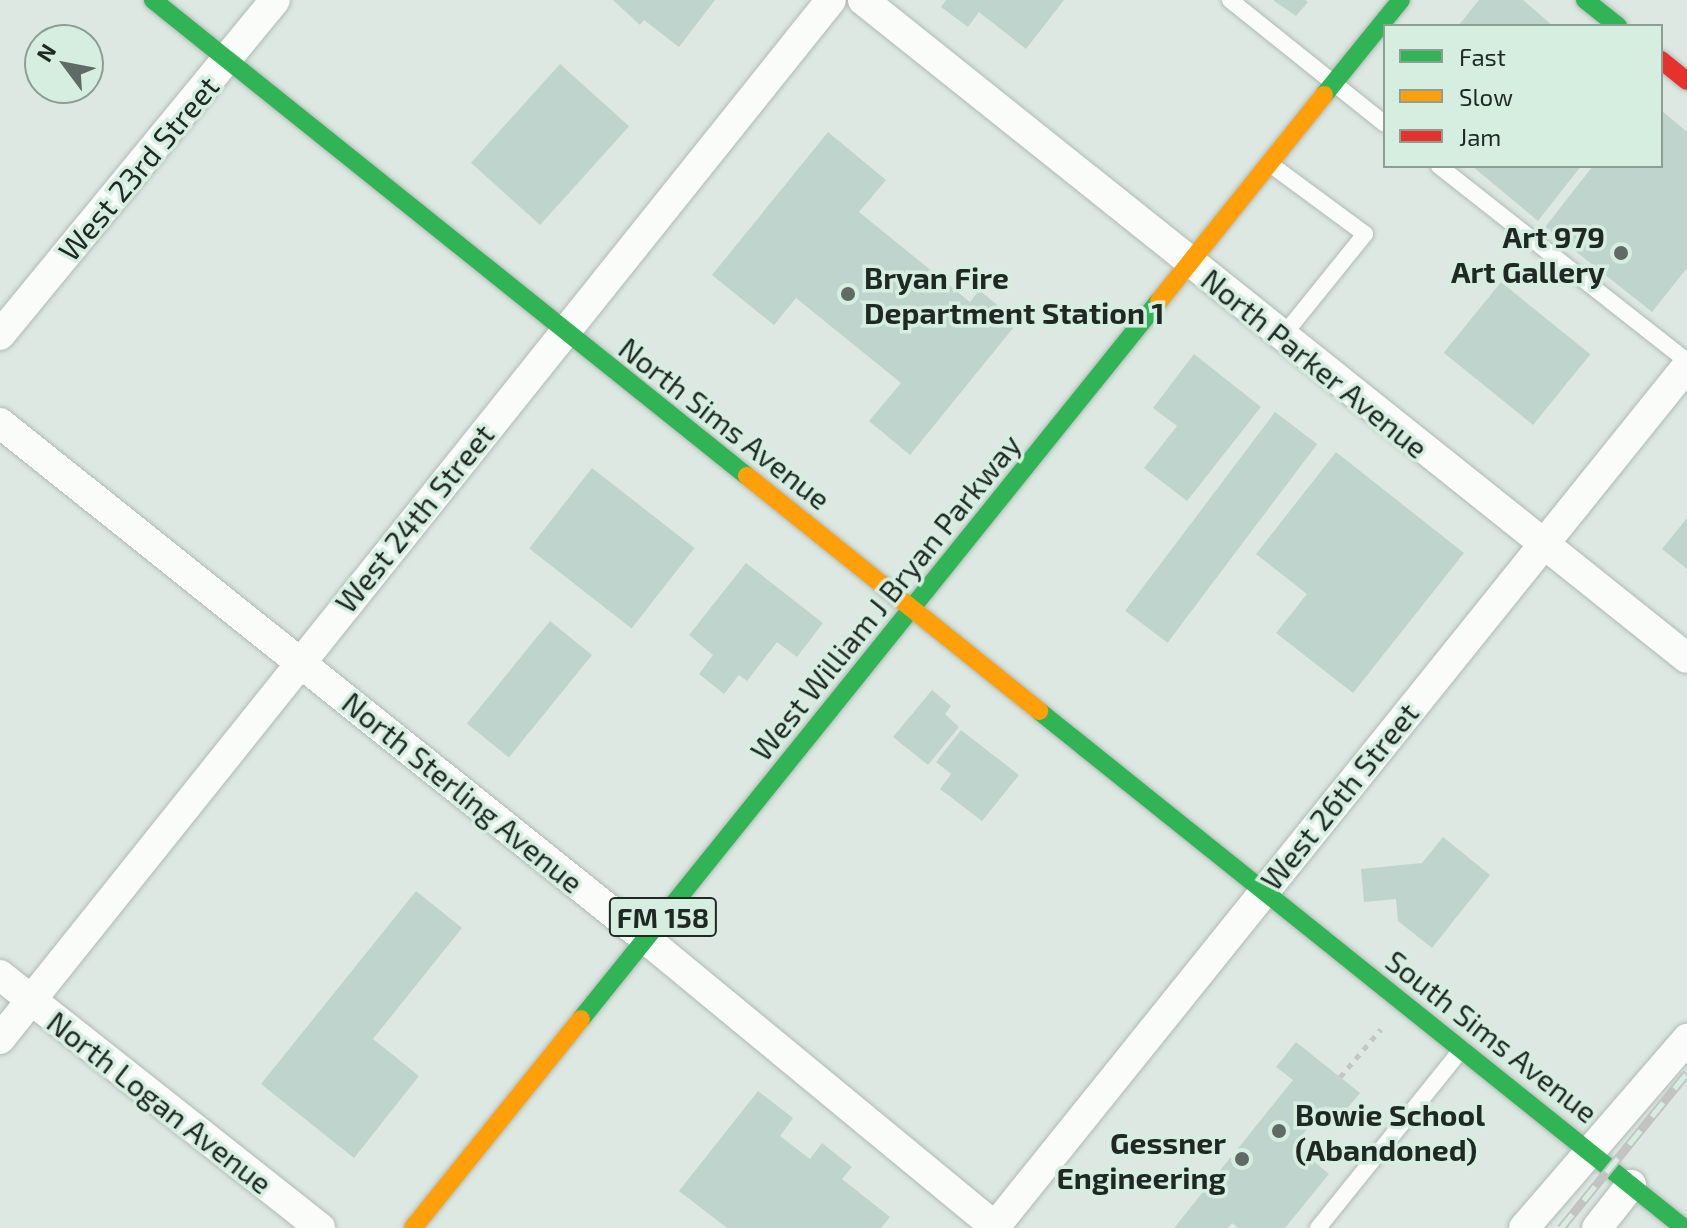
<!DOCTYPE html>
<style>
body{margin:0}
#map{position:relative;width:1687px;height:1228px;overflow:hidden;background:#dce8e1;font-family:"Exo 2",sans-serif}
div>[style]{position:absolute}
.building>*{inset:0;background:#c0d4ce;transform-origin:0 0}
.path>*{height:5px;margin-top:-2.5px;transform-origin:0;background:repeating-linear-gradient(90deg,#c3c7c5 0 6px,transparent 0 12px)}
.roads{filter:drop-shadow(0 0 2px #b0bab4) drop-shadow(0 0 2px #b0bab4)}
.lane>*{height:16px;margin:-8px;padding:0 8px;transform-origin:8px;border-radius:8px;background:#fafcfa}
.street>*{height:30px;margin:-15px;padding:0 15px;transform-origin:15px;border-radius:15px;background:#fafcfa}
.fast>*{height:18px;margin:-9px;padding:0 9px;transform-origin:9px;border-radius:9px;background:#30b455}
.slow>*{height:18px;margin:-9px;padding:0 9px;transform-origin:9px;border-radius:9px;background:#ff9f0a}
.jam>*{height:18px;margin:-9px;padding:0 9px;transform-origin:9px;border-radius:9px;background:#e5322d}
.rail>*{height:9px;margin-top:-4.5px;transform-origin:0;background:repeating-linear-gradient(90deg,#d6eee0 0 18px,#c2c4c2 0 36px);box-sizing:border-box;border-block:2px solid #c2c4c2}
.dots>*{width:22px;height:22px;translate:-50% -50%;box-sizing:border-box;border:4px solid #d6eee0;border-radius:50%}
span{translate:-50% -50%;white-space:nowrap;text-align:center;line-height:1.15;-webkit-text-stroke:7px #d6eee0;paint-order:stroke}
.shield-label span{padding:2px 6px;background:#d6eee0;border:2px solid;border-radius:6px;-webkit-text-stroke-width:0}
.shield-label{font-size:28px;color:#1f2823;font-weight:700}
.street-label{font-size:30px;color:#1f2823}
.poi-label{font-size:30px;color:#1f2823;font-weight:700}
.right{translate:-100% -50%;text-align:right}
.left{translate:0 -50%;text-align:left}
.legend{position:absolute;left:1383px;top:24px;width:280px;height:144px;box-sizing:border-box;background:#d6eee0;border:2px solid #8d9f94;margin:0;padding:10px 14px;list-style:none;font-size:24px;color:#1f2823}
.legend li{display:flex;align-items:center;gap:16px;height:40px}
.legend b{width:40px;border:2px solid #8d9f94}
.north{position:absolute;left:24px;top:24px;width:80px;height:80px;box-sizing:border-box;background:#d6eee0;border:2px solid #8d9f94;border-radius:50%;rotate:302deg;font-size:22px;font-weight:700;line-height:32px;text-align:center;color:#1f2823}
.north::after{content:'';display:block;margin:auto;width:28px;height:36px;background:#616b66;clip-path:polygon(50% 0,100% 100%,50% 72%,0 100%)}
</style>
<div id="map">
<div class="building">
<div style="clip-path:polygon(613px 0,715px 0,679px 47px,644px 20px,640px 25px)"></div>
<div style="clip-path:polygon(946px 0,1064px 0,1026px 49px,979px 12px,968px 27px,941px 7px)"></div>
<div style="clip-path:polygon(1273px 0,1305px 0,1308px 2px,1296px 16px)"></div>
<div style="clip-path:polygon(1479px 0,1523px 0,1553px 26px,1458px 26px)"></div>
<div style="left:560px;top:64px;width:93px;height:133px;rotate:42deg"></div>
<div style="clip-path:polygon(1661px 110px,1687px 132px,1687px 268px,1652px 312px,1545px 227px,1593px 166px,1661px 166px)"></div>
<div style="clip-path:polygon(828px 132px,886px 180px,859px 212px,970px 302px,979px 290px,1018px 322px,910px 455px,869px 421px,901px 383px,796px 298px,774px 325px,712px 275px)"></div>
<div style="clip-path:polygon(1472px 166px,1581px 166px,1538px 221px)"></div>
<div style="left:1501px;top:282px;width:115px;height:91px;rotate:39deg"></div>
<div style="clip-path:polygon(1194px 354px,1261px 407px,1187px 501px,1144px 468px,1177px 426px,1153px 408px)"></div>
<div style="left:1275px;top:412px;width:53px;height:249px;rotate:37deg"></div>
<div style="clip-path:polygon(1336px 452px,1464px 553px,1353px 693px,1276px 633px,1307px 594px,1256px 554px)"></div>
<div style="left:592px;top:468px;width:130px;height:102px;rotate:38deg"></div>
<div style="clip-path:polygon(1687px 518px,1687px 569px,1662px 549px)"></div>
<div style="clip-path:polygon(746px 563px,823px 623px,797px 657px,777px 642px,747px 681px,739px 675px,724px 694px,699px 674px,713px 655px,689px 635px)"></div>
<div style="left:550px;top:621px;width:54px;height:132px;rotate:39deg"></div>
<div style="clip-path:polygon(932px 690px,951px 706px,945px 714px,959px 727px,928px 765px,893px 737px)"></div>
<div style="clip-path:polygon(961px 730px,1019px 775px,982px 821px,940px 789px,951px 774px,936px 762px)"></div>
<div style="clip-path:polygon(1443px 837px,1490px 875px,1432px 948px,1398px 921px,1396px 899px,1364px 902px,1361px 869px,1422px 863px)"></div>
<div style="clip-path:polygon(416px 891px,462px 928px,373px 1039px,419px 1076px,354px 1158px,261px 1084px)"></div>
<div style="clip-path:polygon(1296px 1042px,1360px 1093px,1340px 1117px,1326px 1106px,1294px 1145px,1329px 1174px,1285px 1228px,1238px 1228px,1232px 1223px,1228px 1228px,1174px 1228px,1293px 1080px,1276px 1067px)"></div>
<div style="clip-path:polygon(758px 1091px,793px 1118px,780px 1136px,810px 1159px,822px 1143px,852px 1167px,842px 1179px,890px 1217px,881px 1228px,727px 1228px,679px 1191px)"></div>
</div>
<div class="path">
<div style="left:1340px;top:1077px;width:63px;rotate:-49.5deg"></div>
</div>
<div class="roads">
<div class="lane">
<div style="left:1230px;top:0;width:198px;rotate:38.7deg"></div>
<div style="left:1270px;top:164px;width:118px;rotate:36.4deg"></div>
<div style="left:1365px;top:234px;width:132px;rotate:128.9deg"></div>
<div style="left:1439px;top:166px;width:315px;rotate:38.2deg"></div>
<div style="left:1318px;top:1228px;width:230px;rotate:-51.2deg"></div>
</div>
<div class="street">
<div style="left:863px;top:0;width:1054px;rotate:38.61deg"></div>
<div style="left:0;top:335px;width:433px;rotate:-50.6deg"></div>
<div style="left:0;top:423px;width:827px;rotate:38.62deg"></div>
<div style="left:646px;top:939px;width:454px;rotate:39.5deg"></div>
<div style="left:0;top:975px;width:408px;rotate:38.3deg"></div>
<div style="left:0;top:1039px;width:1330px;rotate:-51.35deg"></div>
<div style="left:994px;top:1228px;width:1106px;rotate:-51.2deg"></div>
<div style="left:1524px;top:1228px;width:250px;rotate:-49.2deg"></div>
<div style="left:1597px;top:1228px;width:55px;rotate:-51.7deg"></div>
</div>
<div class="fast">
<div style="left:153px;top:0;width:761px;rotate:38.71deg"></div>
<div style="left:1585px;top:0;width:42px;rotate:38.2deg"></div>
<div style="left:1324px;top:95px;width:122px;rotate:-51deg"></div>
<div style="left:1039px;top:711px;width:827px;rotate:38.71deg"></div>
<div style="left:581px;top:1019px;width:922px;rotate:-51.17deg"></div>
</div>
<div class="slow">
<div style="left:1159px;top:301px;width:264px;rotate:-51.3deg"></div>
<div style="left:747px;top:476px;width:375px;rotate:38.8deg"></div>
<div style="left:413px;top:1228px;width:268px;rotate:-51.2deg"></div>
</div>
<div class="jam">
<div style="left:1661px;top:60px;width:33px;rotate:39deg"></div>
</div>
</div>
<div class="rail">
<div style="left:1561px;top:1228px;width:200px;rotate:-50.9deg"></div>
</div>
<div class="dots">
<div style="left:1621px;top:253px;background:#616b66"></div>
<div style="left:848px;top:294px;background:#616b66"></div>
<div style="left:1279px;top:1131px;background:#616b66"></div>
<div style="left:1242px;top:1159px;background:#616b66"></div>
</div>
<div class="shield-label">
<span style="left:663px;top:917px">FM 158</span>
</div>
<div class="street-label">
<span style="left:138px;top:168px;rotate:-50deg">West 23rd Street</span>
<span style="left:1315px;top:363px;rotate:39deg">North Parker Avenue</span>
<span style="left:725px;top:423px;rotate:38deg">North Sims Avenue</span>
<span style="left:414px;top:518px;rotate:-51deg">West 24th Street</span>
<span style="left:885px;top:597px;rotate:-51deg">West William J Bryan Parkway</span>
<span style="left:463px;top:792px;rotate:39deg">North Sterling Avenue</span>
<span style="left:1339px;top:796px;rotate:-51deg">West 26th Street</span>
<span style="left:1492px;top:1036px;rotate:38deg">South Sims Avenue</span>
<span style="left:160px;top:1102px;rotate:38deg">North Logan Avenue</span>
</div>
<div class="poi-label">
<span class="right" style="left:1605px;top:253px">Art 979<br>Art Gallery</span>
<span class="left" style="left:864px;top:294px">Bryan Fire<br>Department Station 1</span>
<span class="left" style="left:1295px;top:1131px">Bowie School<br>(Abandoned)</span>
<span class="right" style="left:1226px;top:1159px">Gessner<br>Engineering</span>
</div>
<ul class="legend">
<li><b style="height:10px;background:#30b455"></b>Fast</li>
<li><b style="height:10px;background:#ff9f0a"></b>Slow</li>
<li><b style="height:10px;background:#e5322d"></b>Jam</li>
</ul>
<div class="north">N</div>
</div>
